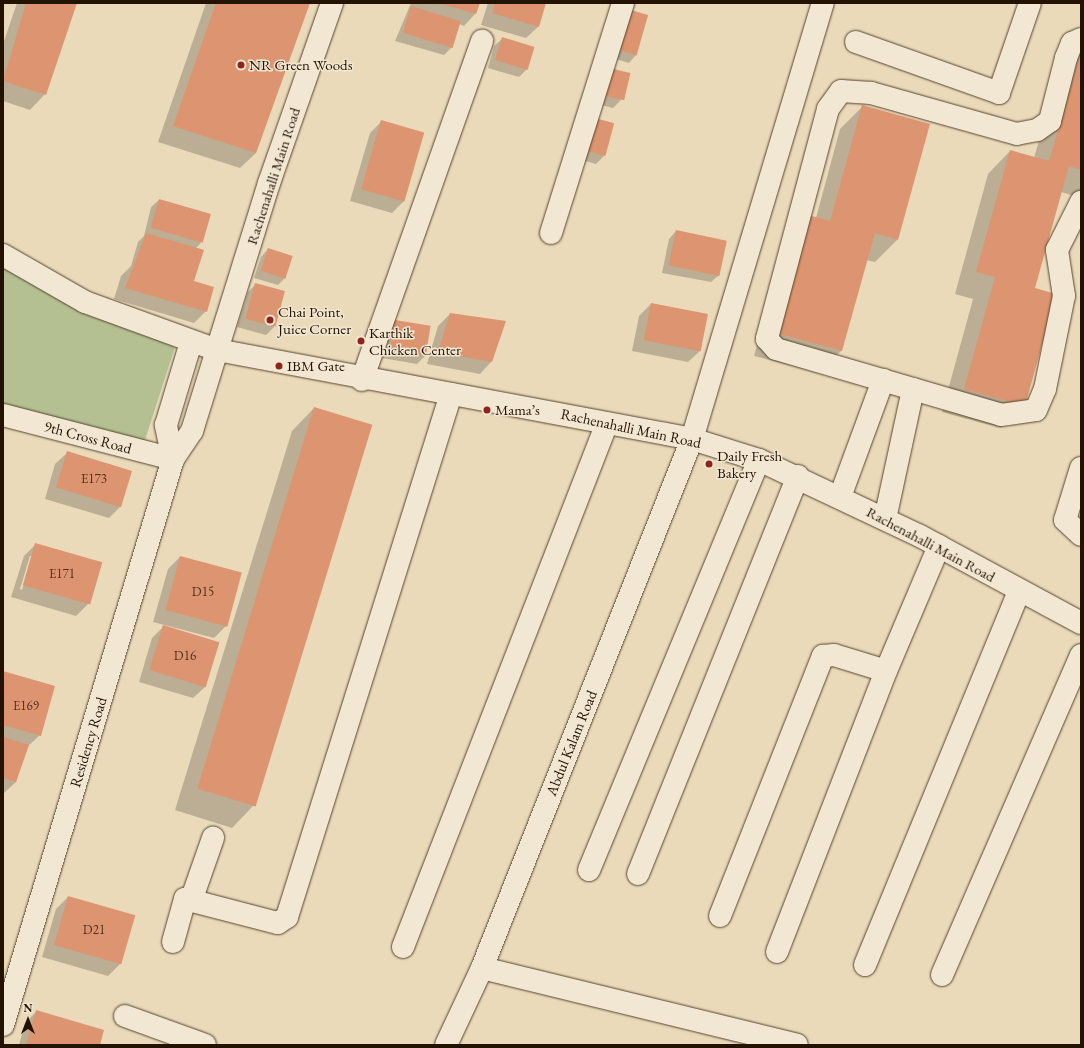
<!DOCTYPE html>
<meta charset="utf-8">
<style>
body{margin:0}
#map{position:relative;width:1084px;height:1048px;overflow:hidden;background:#eadab9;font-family:"EB Garamond",serif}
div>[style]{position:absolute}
.green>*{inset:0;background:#b4c092}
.shadow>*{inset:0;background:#0003}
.building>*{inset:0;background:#dd9471;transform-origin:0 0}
.roads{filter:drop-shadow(0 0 1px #55442e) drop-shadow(0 0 1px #55442e)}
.minor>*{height:22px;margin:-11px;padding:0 11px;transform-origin:11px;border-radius:11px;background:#f1e7d2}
.tertiary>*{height:22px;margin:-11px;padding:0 11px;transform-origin:11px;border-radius:11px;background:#f1e7d2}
.dots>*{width:11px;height:11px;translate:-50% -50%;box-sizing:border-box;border:2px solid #f1e7d2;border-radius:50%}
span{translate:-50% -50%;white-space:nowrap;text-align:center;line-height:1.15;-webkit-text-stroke:3px #f1e7d2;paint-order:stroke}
.number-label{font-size:13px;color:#52321c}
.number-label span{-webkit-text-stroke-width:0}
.poi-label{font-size:15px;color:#231200}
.left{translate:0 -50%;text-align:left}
.street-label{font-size:15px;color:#231200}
.frame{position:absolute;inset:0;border:4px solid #231200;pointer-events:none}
.north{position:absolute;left:8px;top:1000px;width:40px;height:40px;-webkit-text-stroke:3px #f1e7d2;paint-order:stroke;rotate:0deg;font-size:11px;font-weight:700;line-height:16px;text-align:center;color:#231200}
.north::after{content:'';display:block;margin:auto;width:14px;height:18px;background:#231200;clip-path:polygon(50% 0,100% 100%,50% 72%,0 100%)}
</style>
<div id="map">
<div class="green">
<div style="clip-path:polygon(3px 266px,175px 347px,144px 443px,3px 405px)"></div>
</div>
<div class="shadow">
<div style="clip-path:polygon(17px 3px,76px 3px,45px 94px,30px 110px,3px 101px,3px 44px)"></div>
<div style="clip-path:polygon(206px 3px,309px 3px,256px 153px,240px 168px,158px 142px)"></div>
<div style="clip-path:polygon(411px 3px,479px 3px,475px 14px,464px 26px,459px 24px,452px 47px,444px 55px,395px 41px)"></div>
<div style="clip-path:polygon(488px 3px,545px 3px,538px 27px,526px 38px,481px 25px)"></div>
<div style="clip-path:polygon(619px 18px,636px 55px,629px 63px,609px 57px)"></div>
<div style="clip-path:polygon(502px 39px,527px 69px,519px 77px,488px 68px,494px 46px)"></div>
<div style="clip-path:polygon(1080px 53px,1081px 198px,1061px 192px,1034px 289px,1024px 406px,1001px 428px,942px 412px,973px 299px,955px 294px,988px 174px,1010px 151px,1034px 158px,1058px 75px)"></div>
<div style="clip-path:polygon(609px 69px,621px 100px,613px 108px,594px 103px)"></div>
<div style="clip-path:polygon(863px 106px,897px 240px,875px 262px,866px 260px,841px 351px,819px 373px,754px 356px,786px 239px,816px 218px,840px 129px)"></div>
<div style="clip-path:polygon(381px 122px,423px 133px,404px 201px,392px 213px,350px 201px,370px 133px)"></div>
<div style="clip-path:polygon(584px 126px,604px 156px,596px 164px,575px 158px)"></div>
<div style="clip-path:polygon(159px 200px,201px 243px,196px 248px,194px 281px,206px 311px,194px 323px,114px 299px,121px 276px,131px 266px,138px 242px,144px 236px,151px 207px)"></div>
<div style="clip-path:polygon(676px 231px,719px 275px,711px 282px,662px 273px,669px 239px)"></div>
<div style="clip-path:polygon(268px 249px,286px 277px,278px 285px,254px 278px,261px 257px)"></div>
<div style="clip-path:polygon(256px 284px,274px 327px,266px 335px,237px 327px,248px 292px)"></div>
<div style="clip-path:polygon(651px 304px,700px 351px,688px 362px,632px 351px,639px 316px)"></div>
<div style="clip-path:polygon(450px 314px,491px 362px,480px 374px,427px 364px,438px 326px)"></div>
<div style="clip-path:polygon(395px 321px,425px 356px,417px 364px,382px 358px,387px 329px)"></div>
<div style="clip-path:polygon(314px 408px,254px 805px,232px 828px,175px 810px,292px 431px)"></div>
<div style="clip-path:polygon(67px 453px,131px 471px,121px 506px,109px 518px,45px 499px,55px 464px)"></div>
<div style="clip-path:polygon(evenodd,36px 544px,101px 563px,88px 604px,76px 616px,11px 597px,24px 556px,36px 544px,30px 556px,32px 556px,22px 590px,20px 589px,30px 556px)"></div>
<div style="clip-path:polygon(180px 557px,226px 626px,214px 638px,153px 622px,168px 569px)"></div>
<div style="clip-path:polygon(165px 625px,205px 687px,193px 698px,139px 682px,152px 638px)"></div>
<div style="clip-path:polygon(3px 672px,40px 735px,27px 747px,16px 782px,4px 793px)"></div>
<div style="clip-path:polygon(68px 897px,120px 964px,108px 976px,42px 957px,56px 909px)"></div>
<div style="clip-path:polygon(37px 1011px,99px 1045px,19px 1045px,25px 1023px)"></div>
</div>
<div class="building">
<div style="clip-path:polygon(26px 3px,77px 3px,46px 95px,3px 81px)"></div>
<div style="clip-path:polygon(216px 3px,310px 3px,256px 153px,173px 126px)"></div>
<div style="clip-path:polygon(439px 3px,480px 3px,476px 14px)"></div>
<div style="clip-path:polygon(495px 3px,546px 3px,539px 27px,492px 13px)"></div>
<div style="left:411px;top:6px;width:52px;height:28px;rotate:17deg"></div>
<div style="left:627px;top:9px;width:22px;height:42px;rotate:16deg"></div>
<div style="left:502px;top:37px;width:34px;height:24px;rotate:17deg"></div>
<div style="clip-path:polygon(1081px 52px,1081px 170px,1069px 166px,1035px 288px,1056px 294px,1025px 406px,964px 389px,995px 277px,976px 272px,1010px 150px,1049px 161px)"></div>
<div style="left:609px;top:68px;width:22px;height:28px;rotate:13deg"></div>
<div style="clip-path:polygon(862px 105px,930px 124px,898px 240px,875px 233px,842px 351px,776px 333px,808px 215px,830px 221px)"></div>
<div style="left:591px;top:117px;width:24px;height:34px;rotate:15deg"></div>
<div style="left:381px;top:120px;width:45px;height:72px;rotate:16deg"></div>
<div style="left:159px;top:199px;width:54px;height:30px;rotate:16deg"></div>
<div style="left:676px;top:230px;width:52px;height:36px;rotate:12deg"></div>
<div style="clip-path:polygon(146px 233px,204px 250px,194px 281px,214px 287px,207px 312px,125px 288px)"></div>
<div style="left:268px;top:248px;width:26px;height:24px;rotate:18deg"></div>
<div style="left:255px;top:283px;width:31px;height:37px;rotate:15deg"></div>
<div style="left:651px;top:303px;width:58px;height:38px;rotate:11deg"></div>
<div style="clip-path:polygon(450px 313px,506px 321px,492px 362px,438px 352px)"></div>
<div style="left:395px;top:320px;width:36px;height:31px;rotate:9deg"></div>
<div style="left:314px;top:407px;width:61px;height:399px;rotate:17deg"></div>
<div style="left:67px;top:451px;width:68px;height:38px;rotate:17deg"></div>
<div style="left:35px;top:543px;width:70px;height:44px;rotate:16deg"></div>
<div style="left:180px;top:556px;width:64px;height:56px;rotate:15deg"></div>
<div style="left:163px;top:625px;width:59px;height:47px;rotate:17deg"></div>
<div style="clip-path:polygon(3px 671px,55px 686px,41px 736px,3px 725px)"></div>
<div style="clip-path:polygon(3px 737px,29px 745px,16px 782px,3px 778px)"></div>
<div style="left:68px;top:896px;width:70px;height:51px;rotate:16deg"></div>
<div style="clip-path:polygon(36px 1010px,104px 1030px,100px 1045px,26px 1045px)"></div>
</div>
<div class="roads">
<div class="minor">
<div style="left:1081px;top:39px;width:10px;rotate:156deg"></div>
<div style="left:1072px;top:43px;width:16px;rotate:112deg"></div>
<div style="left:1066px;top:58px;width:65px;rotate:104.3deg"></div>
<div style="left:1050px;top:121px;width:16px;rotate:145deg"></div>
<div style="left:1037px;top:130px;width:20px;rotate:169deg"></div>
<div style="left:1017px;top:134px;width:152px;rotate:-164.3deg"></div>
<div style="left:871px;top:93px;width:30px;rotate:-176deg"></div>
<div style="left:841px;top:91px;width:22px;rotate:126deg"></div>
<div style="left:828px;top:109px;width:238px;rotate:104.9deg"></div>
<div style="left:767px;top:339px;width:13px;rotate:48deg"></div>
<div style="left:776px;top:349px;width:234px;rotate:16.3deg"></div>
<div style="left:1001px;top:415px;width:35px;rotate:-8deg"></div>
<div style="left:1036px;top:410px;width:23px;rotate:-67deg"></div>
<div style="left:1045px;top:389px;width:95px;rotate:-78.5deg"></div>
<div style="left:1064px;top:296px;width:47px;rotate:-98.7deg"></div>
<div style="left:1057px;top:250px;width:54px;rotate:-63.4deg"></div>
<div style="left:856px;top:42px;width:152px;rotate:19.6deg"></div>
<div style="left:999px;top:93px;width:95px;rotate:-71deg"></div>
<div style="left:551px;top:233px;width:241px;rotate:-72.6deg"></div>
<div style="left:217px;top:350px;width:175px;rotate:-72.7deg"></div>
<div style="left:269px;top:183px;width:191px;rotate:-70.7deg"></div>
<div style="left:362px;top:380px;width:360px;rotate:-70.5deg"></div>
<div style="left:3px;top:415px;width:176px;rotate:14.5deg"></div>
<div style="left:1081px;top:468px;width:54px;rotate:107.1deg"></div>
<div style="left:1065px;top:520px;width:22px;rotate:43deg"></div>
<div style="left:840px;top:497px;width:125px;rotate:-69.8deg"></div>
<div style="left:885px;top:519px;width:133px;rotate:-77.8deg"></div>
<div style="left:589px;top:870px;width:444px;rotate:-67.5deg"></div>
<div style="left:638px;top:874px;width:429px;rotate:-68.1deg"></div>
<div style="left:192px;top:898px;width:64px;rotate:-70.7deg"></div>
<div style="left:720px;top:916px;width:280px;rotate:-68.4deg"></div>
<div style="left:823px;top:656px;width:11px;rotate:-5deg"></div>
<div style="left:834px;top:655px;width:54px;rotate:17.1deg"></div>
<div style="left:173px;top:942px;width:45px;rotate:-74.4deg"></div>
<div style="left:185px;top:899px;width:96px;rotate:14.5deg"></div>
<div style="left:278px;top:923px;width:11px;rotate:-34deg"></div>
<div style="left:287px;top:917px;width:548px;rotate:-72.59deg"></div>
<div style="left:403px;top:947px;width:562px;rotate:-68.73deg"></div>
<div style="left:777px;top:952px;width:301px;rotate:-68.8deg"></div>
<div style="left:886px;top:671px;width:136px;rotate:-67deg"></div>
<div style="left:865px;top:965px;width:404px;rotate:-67.6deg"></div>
<div style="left:482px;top:968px;width:324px;rotate:13.7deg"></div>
<div style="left:942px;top:975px;width:349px;rotate:-66.5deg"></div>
<div style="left:125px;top:1016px;width:85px;rotate:19.9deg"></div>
<div style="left:446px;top:1045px;width:85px;rotate:-64.9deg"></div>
<div style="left:482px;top:968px;width:569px;rotate:-68.35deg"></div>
<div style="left:692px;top:439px;width:455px;rotate:-73.3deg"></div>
</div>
<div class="tertiary">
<div style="left:3px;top:255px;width:95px;rotate:29.8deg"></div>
<div style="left:85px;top:302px;width:140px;rotate:20deg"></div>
<div style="left:217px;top:350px;width:483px;rotate:10.6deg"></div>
<div style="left:692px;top:439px;width:70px;rotate:17.4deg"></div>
<div style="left:759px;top:460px;width:178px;rotate:25.3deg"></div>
<div style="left:920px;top:536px;width:183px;rotate:28.4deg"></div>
<div style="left:173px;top:459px;width:35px;rotate:-102deg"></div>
<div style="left:166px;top:425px;width:87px;rotate:-73.2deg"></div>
<div style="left:3px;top:1025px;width:591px;rotate:-73.28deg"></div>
<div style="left:173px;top:459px;width:34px;rotate:-56deg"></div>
<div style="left:192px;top:431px;width:85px;rotate:-72.8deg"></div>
</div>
</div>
<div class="dots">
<div style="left:241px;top:65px;background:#8f2418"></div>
<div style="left:270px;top:320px;background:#8f2418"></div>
<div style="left:361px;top:341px;background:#8f2418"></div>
<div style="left:279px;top:366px;background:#8f2418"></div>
<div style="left:487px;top:410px;background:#8f2418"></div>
<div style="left:709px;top:464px;background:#8f2418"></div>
</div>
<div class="number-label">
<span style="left:94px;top:479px">E173</span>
<span style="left:62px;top:574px">E171</span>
<span style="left:203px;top:592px">D15</span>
<span style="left:185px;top:656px">D16</span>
<span style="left:26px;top:706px">E169</span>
<span style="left:94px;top:930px">D21</span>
</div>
<div class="poi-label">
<span class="left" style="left:249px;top:65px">NR Green Woods</span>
<span class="left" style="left:278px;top:320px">Chai Point,<br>Juice Corner</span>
<span class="left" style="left:369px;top:341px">Karthik<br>Chicken Center</span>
<span class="left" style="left:287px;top:366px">IBM Gate</span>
<span class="left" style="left:495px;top:410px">Mama’s</span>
<span class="left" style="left:717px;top:464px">Daily Fresh<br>Bakery</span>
</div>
<div class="street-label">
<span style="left:273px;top:176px;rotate:-72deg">Rachenahalli Main Road</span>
<span style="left:631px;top:428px;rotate:12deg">Rachenahalli Main Road</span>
<span style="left:88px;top:437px;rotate:15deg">9th Cross Road</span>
<span style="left:931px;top:544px;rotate:28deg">Rachenahalli Main Road</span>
<span style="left:88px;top:742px;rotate:-73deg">Residency Road</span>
<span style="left:571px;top:743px;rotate:-68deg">Abdul Kalam Road</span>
</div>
<div class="frame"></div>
<div class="north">N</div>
</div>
